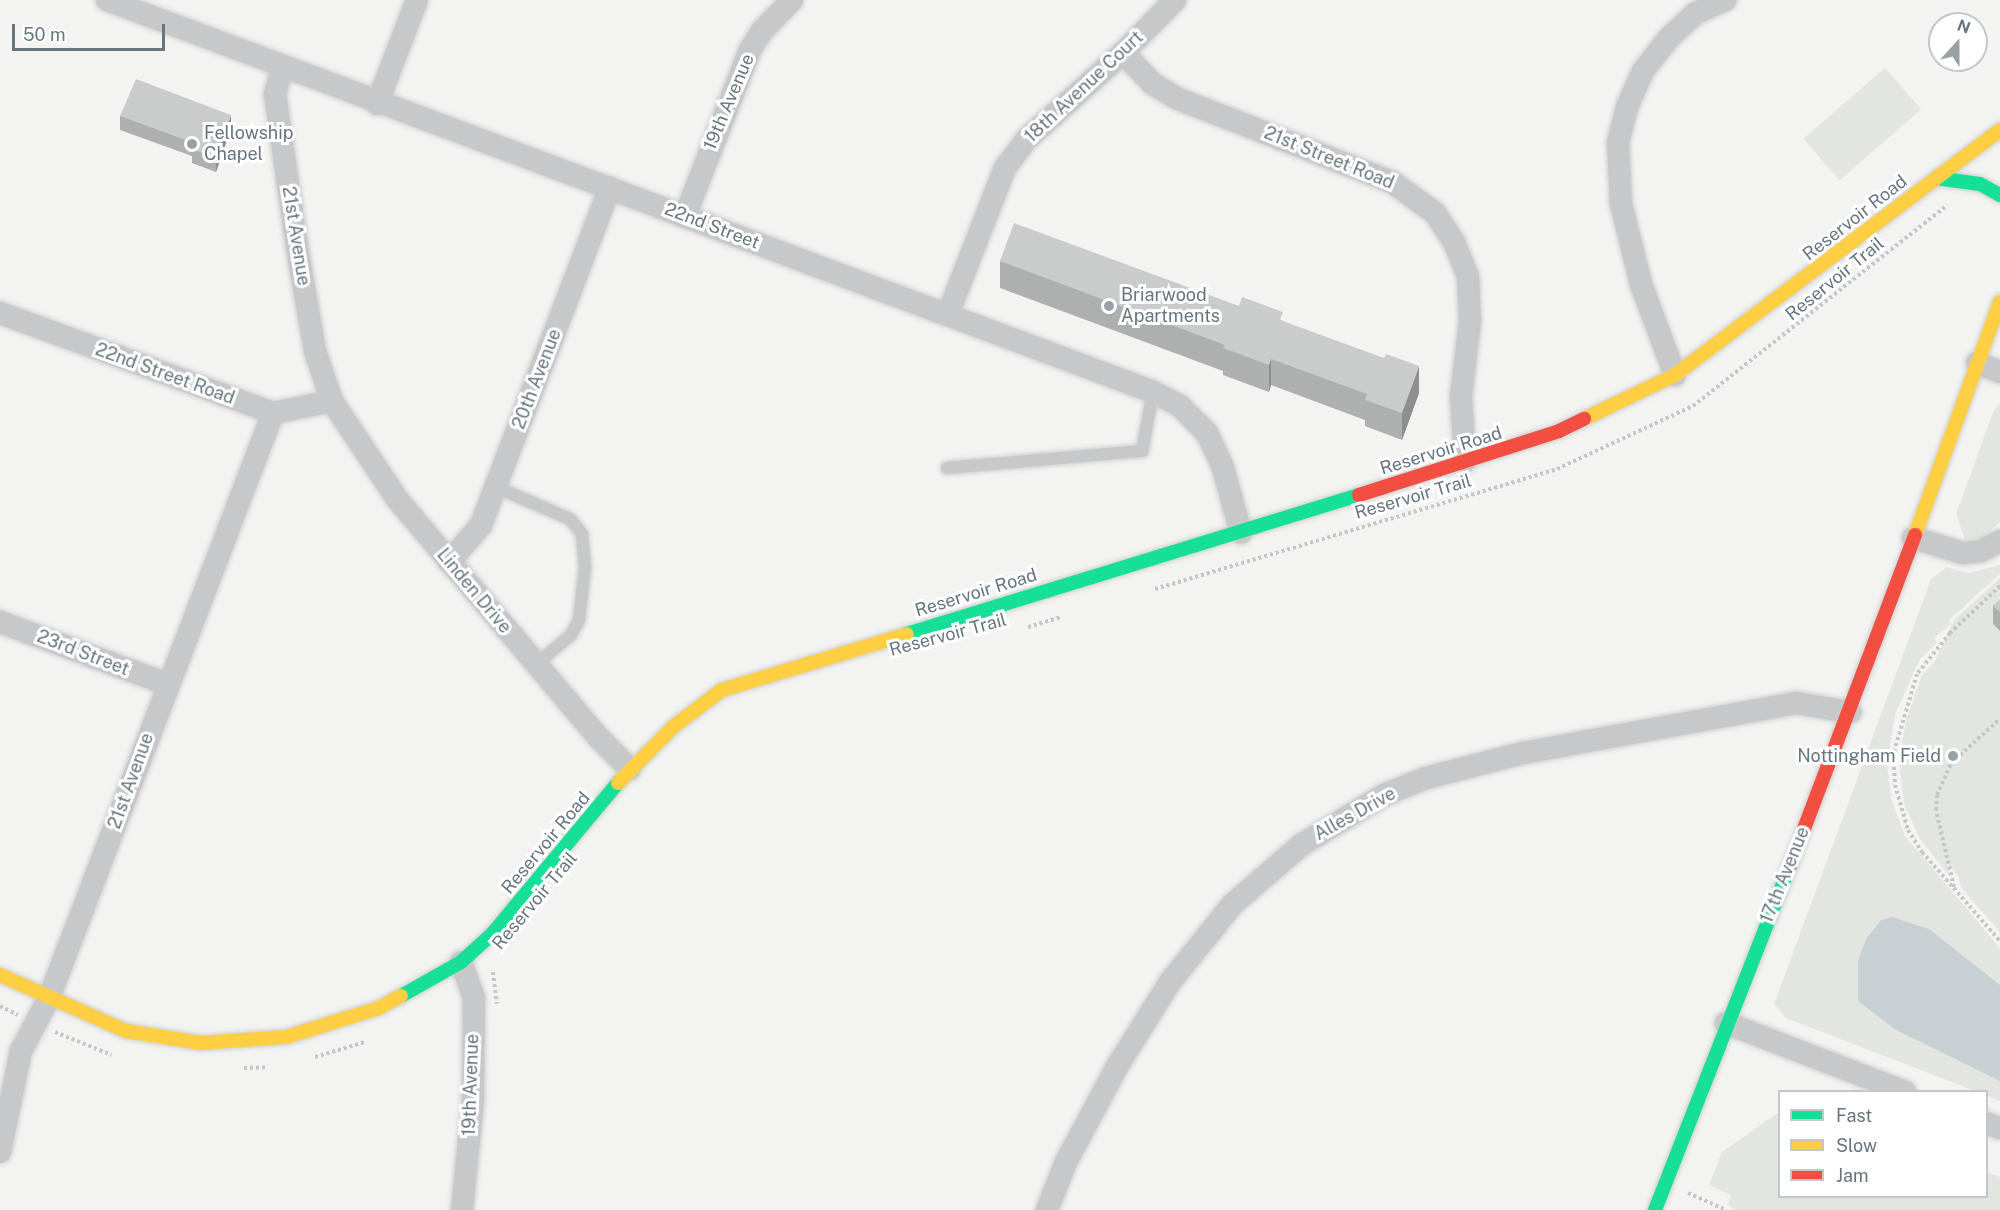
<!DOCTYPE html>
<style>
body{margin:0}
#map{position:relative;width:2000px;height:1210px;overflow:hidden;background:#f3f3f2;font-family:"Public Sans",sans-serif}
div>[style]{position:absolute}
.green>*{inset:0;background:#e3e6e0;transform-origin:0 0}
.water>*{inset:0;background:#c7d0d2}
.path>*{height:4px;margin-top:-2px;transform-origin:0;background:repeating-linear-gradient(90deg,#c5c6c7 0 3px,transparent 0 6px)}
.roads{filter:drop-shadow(0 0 2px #cfcfd0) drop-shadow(0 0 2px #cfcfd0)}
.lane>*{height:12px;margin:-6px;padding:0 6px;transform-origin:6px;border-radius:6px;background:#c7c8c9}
.street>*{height:22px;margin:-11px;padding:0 11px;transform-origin:11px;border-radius:11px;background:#c7c8c9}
.fast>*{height:14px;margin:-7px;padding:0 7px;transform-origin:7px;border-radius:7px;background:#16e098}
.slow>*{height:14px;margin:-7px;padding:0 7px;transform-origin:7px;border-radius:7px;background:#ffcf43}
.jam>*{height:14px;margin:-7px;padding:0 7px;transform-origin:7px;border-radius:7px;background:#f24e42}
.wall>*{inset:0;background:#aeafaf}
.shaded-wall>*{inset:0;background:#8d8f8f}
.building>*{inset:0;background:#cacccc}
.dots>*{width:16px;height:16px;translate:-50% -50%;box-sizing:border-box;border:3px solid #fff;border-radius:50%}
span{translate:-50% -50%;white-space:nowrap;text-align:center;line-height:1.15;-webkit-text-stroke:6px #fff;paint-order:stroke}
.street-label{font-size:18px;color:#65767f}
.poi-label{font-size:18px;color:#65767f}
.left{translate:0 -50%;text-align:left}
.right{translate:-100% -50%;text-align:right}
.legend{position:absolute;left:1778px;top:1090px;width:210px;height:108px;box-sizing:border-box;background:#fff;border:2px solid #c1c8cc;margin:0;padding:8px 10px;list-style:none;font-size:18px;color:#65767f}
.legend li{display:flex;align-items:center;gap:12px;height:30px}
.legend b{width:30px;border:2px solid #c1c8cc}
.north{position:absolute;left:1928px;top:12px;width:60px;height:60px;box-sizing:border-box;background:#fff;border:2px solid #c1c8cc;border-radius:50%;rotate:21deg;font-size:16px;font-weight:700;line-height:24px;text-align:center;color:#65767f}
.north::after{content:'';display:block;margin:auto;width:21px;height:27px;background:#97a2a7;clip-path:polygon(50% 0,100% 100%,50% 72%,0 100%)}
.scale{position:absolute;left:12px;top:24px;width:153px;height:27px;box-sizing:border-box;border:3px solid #65767f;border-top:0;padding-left:8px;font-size:18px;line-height:21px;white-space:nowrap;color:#65767f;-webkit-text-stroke:4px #fff;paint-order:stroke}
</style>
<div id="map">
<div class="green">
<div style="left:1885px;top:68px;width:55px;height:108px;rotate:49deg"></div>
<div style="clip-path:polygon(2000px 404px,2000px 522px,1982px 538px,1965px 539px,1956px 514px,1994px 410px)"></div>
<div style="clip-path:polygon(2000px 565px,2000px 574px,1949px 620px,1951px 624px,1934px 638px,1937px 643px,1920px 659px,1895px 714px,1887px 765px,1892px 801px,1905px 836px,2000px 948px,2000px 1101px,1987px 1096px,1986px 1092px,1975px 1091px,1786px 1018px,1774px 1004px,1931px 579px,1947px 567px,1968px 573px)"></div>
<div style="clip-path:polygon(2000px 578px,2000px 932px,1962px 889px,1958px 876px,1947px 863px,1950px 877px,1920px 839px,1904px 804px,1899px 760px,1906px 720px,1922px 675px,1935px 661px,1954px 620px)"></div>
<div style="clip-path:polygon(1779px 1112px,1780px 1196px,1986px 1196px,1987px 1172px,2000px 1177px,2000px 1210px,1736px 1210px,1728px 1205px,1731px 1195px,1709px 1185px,1722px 1152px)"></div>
</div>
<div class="water">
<div style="clip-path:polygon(1892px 917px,1929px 929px,2000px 985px,2000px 1081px,1896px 1030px,1858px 1001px,1858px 961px,1866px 939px,1881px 920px)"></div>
</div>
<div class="path">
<div style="left:2000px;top:586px;width:69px;rotate:136.8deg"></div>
<div style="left:1950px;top:633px;width:53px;rotate:128.8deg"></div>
<div style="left:1917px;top:674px;width:84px;rotate:106.5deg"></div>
<div style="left:1893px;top:755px;width:30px;rotate:86deg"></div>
<div style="left:1895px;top:785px;width:47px;rotate:73.9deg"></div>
<div style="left:1908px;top:830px;width:26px;rotate:58deg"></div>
<div style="left:1922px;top:852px;width:118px;rotate:48.8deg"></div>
<div style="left:1155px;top:589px;width:420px;rotate:-16.6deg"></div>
<div style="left:1557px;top:469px;width:150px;rotate:-24.9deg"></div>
<div style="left:1693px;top:406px;width:323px;rotate:-38.3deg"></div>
<div style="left:1028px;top:627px;width:34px;rotate:-17deg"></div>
<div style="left:1954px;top:887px;width:79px;rotate:-103.2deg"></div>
<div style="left:1936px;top:810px;width:15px;rotate:-86deg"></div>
<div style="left:1937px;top:795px;width:35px;rotate:-66deg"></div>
<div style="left:1951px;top:763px;width:66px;rotate:-41.9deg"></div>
<div style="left:493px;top:972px;width:32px;rotate:83deg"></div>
<div style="left:0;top:1006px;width:20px;rotate:27deg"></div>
<div style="left:55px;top:1032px;width:61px;rotate:22deg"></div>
<div style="left:315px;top:1057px;width:52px;rotate:-16.7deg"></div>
<div style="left:244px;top:1068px;width:23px;rotate:-2deg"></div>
<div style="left:1688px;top:1193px;width:42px;rotate:24.1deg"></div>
</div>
<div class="roads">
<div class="lane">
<div style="left:947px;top:468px;width:196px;rotate:-5deg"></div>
<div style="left:1142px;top:451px;width:60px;rotate:-79.4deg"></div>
<div style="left:496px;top:487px;width:81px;rotate:23.4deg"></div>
<div style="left:570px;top:519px;width:19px;rotate:51deg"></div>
<div style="left:582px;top:534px;width:33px;rotate:85deg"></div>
<div style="left:585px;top:567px;width:53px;rotate:96.5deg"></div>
<div style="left:579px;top:620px;width:17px;rotate:118deg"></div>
<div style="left:571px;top:635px;width:47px;rotate:140.2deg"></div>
</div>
<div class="street">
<div style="left:107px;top:0;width:1117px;rotate:20.54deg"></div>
<div style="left:1153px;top:392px;width:30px;rotate:27deg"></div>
<div style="left:1180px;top:406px;width:38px;rotate:45deg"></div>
<div style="left:1207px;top:433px;width:38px;rotate:65deg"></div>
<div style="left:1223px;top:468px;width:67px;rotate:74.5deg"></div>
<div style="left:1123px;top:53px;width:43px;rotate:45.9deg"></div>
<div style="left:1153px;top:84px;width:27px;rotate:31deg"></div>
<div style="left:1176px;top:98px;width:232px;rotate:21.3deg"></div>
<div style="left:1392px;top:182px;width:53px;rotate:35.8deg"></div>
<div style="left:1435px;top:213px;width:35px;rotate:57deg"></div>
<div style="left:1454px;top:242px;width:37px;rotate:68deg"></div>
<div style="left:1468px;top:276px;width:45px;rotate:87.5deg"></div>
<div style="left:1470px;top:321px;width:76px;rotate:96.8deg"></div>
<div style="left:1461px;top:396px;width:65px;rotate:86.5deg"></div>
<div style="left:282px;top:68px;width:27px;rotate:105deg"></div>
<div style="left:275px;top:94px;width:155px;rotate:81.8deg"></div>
<div style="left:297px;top:247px;width:106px;rotate:80.2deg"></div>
<div style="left:315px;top:351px;width:53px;rotate:71.2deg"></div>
<div style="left:332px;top:401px;width:118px;rotate:56.4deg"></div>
<div style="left:397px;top:499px;width:312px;rotate:49.8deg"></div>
<div style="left:598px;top:737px;width:45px;rotate:45deg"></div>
<div style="left:377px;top:104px;width:111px;rotate:-69deg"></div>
<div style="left:685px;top:216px;width:178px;rotate:-68.6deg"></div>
<div style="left:750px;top:50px;width:22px;rotate:-58deg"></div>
<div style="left:762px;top:31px;width:43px;rotate:-45.9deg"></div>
<div style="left:0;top:313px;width:291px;rotate:20.1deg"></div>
<div style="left:273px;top:413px;width:60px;rotate:-11.5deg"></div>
<div style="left:948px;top:314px;width:157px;rotate:-68.7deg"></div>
<div style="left:1005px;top:168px;width:36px;rotate:-53deg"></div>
<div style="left:1027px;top:139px;width:129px;rotate:-41.9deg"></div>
<div style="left:1123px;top:53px;width:74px;rotate:-45.5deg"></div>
<div style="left:1977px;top:363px;width:25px;rotate:21deg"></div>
<div style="left:1675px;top:375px;width:97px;rotate:-110.5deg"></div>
<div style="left:1641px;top:284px;width:82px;rotate:-104deg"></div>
<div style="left:1621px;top:204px;width:61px;rotate:-92.8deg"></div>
<div style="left:1618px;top:143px;width:37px;rotate:-76deg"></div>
<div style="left:1627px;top:107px;width:39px;rotate:-66deg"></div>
<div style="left:1643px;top:71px;width:42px;rotate:-51.8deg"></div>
<div style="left:1669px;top:38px;width:37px;rotate:-43deg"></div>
<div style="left:1696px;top:13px;width:32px;rotate:-24deg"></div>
<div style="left:1913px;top:538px;width:52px;rotate:16.7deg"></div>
<div style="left:1963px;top:553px;width:18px;rotate:-6deg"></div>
<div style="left:1981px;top:551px;width:21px;rotate:-28deg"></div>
<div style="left:449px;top:562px;width:49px;rotate:-49.1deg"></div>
<div style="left:481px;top:525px;width:361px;rotate:-69.1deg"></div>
<div style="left:0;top:622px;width:178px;rotate:20.4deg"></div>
<div style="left:461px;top:962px;width:38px;rotate:70deg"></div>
<div style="left:474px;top:998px;width:102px;rotate:90.6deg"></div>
<div style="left:473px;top:1100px;width:111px;rotate:95.7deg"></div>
<div style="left:1726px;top:1023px;width:192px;rotate:21.1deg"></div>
<div style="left:1986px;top:1123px;width:15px;rotate:20deg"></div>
<div style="left:0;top:1152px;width:103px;rotate:-78.3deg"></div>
<div style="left:21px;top:1051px;width:60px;rotate:-62.2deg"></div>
<div style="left:49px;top:998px;width:626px;rotate:-69.05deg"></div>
<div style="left:1047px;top:1210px;width:52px;rotate:-68.4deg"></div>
<div style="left:1066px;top:1162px;width:110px;rotate:-61.8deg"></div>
<div style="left:1118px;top:1065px;width:98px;rotate:-57.9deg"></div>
<div style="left:1170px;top:982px;width:100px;rotate:-51.1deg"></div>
<div style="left:1233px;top:904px;width:90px;rotate:-40.9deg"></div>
<div style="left:1301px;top:845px;width:97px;rotate:-31.1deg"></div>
<div style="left:1384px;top:795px;width:45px;rotate:-22deg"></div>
<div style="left:1426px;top:778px;width:100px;rotate:-14.5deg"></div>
<div style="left:1523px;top:753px;width:278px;rotate:-10.4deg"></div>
<div style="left:1796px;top:703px;width:55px;rotate:9.5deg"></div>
</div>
<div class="fast">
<div style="left:1936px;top:178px;width:44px;rotate:7.8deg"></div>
<div style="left:1980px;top:184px;width:23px;rotate:29deg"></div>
<div style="left:907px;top:634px;width:473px;rotate:-17.1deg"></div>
<div style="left:401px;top:996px;width:69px;rotate:-29.5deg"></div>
<div style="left:461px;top:962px;width:42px;rotate:-42.1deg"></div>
<div style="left:492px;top:934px;width:197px;rotate:-50.2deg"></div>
<div style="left:1655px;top:1210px;width:370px;rotate:-68.6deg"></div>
</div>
<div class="slow">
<div style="left:1584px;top:419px;width:101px;rotate:-25.8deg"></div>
<div style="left:1675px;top:375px;width:407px;rotate:-37deg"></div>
<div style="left:1915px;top:535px;width:248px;rotate:-70deg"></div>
<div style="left:618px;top:783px;width:78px;rotate:-45.5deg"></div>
<div style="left:673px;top:727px;width:61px;rotate:-37.1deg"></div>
<div style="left:722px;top:690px;width:193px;rotate:-16.8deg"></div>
<div style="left:0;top:975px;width:138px;rotate:24deg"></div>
<div style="left:126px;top:1031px;width:76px;rotate:9.1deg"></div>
<div style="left:201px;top:1043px;width:85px;rotate:-4deg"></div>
<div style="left:286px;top:1037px;width:97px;rotate:-17.3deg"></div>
<div style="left:379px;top:1008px;width:25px;rotate:-29deg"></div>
</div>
<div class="jam">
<div style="left:1359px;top:495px;width:210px;rotate:-17.7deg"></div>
<div style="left:1559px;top:431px;width:28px;rotate:-26deg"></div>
<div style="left:1790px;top:866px;width:354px;rotate:-69.3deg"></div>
</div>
</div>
<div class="wall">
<div style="clip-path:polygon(120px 116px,231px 128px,216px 172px,192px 163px,192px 156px,120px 130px)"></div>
<div style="clip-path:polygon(1000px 261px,1239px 306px,1283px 321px,1419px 393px,1402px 440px,1365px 426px,1365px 420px,1271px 385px,1269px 392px,1223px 375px,1223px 371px,1000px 288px)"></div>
<div style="clip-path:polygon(2000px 600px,2000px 631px,1993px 624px,1993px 606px)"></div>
</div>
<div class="shaded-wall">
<div style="clip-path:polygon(231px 115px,231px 128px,216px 172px,216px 158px)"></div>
<div style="clip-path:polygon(1271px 359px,1271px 385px,1269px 392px,1269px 365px)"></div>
<div style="clip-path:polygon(1419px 366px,1419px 393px,1402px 440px,1402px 413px)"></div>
</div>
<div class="building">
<div style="clip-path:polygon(136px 79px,231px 115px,216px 158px,192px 149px,194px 143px,120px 116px)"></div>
<div style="clip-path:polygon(1014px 223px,1239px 306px,1242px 297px,1283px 312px,1280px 320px,1384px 358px,1386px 354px,1419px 366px,1402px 413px,1365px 400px,1367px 394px,1271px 359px,1269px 365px,1223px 348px,1225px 345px,1000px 261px)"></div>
<div style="clip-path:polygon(2000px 600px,2000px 612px,1993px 606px)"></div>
</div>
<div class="dots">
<div style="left:192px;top:144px;background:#97a2a7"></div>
<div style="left:1109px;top:306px;background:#97a2a7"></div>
<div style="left:1953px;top:756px;background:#97a2a7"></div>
</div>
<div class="street-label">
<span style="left:1084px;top:87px;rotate:-43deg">18th Avenue Court</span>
<span style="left:729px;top:102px;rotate:-67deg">19th Avenue</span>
<span style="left:1329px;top:158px;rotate:22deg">21st Street Road</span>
<span style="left:1855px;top:218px;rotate:-38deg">Reservoir Road</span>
<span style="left:712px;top:226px;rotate:21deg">22nd Street</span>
<span style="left:296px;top:236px;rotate:81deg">21st Avenue</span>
<span style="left:1835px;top:279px;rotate:-39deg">Reservoir Trail</span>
<span style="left:165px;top:374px;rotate:20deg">22nd Street Road</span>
<span style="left:537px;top:379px;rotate:-69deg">20th Avenue</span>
<span style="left:1441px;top:451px;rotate:-17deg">Reservoir Road</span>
<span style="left:1413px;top:497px;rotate:-16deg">Reservoir Trail</span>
<span style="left:474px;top:591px;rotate:50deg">Linden Drive</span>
<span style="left:976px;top:593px;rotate:-17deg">Reservoir Road</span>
<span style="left:948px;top:635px;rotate:-15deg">Reservoir Trail</span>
<span style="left:83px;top:653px;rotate:21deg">23rd Street</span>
<span style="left:131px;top:781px;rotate:-70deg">21st Avenue</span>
<span style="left:1355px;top:814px;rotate:-29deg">Alles Drive</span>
<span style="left:546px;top:843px;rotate:-50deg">Reservoir Road</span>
<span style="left:1785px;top:875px;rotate:-68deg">17th Avenue</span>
<span style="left:535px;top:901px;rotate:-50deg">Reservoir Trail</span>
<span style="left:471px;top:1085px;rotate:-88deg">19th Avenue</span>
</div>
<div class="poi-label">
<span class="left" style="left:204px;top:144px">Fellowship<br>Chapel</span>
<span class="left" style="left:1121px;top:306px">Briarwood<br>Apartments</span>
<span class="right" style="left:1941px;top:756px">Nottingham Field</span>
</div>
<ul class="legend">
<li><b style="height:8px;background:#16e098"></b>Fast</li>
<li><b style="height:8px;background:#ffcf43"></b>Slow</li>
<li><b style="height:8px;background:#f24e42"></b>Jam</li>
</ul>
<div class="north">N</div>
<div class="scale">50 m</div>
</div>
